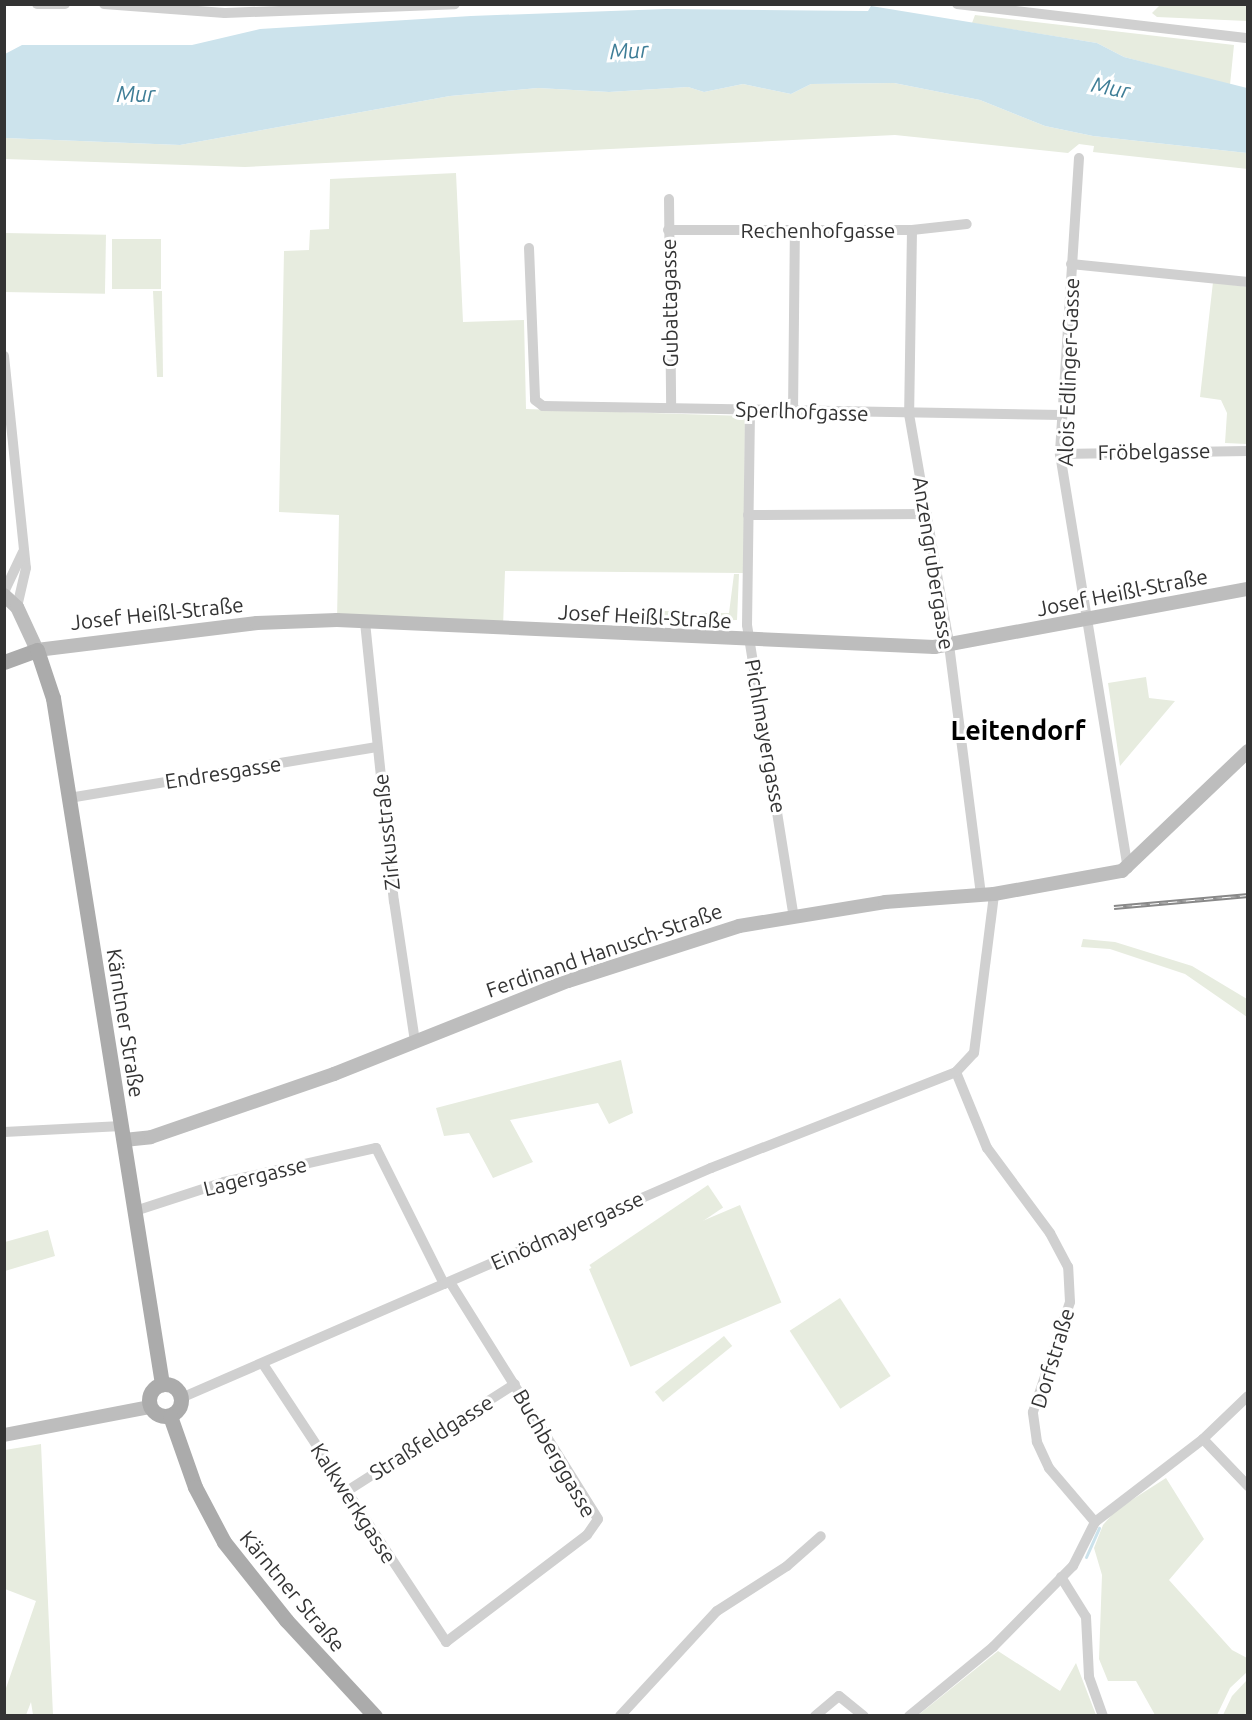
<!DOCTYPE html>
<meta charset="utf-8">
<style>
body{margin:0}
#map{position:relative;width:1252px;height:1720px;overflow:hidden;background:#fff;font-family:Ubuntu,sans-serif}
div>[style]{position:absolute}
.green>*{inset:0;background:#e7ecdf;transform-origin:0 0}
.water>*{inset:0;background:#cce3ec}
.stream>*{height:3px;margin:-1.5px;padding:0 1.5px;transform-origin:1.5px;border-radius:1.5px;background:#cce3ec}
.street>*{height:10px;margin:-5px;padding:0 5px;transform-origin:5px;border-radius:5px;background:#d0d0d0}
.secondary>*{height:14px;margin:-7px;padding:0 7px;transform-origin:7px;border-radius:7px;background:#bdbdbd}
.primary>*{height:15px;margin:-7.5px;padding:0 7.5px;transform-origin:7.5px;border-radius:7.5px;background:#ababab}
.primary>.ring{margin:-7.5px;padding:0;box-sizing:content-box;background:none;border:15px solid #ababab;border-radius:50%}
.rail>*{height:5px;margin-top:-2.5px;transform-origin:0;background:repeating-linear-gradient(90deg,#fff 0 9px,#888 0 18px);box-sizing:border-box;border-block:2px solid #888}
span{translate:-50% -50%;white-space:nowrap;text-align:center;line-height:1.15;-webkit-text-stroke:6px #fff;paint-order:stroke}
.street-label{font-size:21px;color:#333}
.water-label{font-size:22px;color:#3f7e97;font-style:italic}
.district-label{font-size:27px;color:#000;font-weight:700}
.frame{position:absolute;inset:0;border:6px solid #333;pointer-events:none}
</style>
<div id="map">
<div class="green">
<div style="clip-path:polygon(1160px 5px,1247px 5px,1247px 21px,1157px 17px,1152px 13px)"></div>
<div style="clip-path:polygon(975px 15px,1234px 45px,1230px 85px,1124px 57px,1097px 43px,972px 23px)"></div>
<div style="clip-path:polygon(894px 83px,980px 100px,1045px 126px,1093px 136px,1247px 153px,1248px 169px,1093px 152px,1094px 146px,1079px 144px,1068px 153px,895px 135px,245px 167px,5px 159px,5px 138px,180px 145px,450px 96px,538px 88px,609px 92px,688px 87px,704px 92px,743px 84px,791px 94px,811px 84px)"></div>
<div style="clip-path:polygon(456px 173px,463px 322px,524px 320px,526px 409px,745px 416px,744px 573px,505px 571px,503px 627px,337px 620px,339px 515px,279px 512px,284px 251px,309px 250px,310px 230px,329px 229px,330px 179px)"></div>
<div style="left:4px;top:233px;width:102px;height:59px;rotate:1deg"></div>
<div style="left:112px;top:239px;width:49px;height:50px"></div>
<div style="clip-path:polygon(1213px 282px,1247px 287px,1247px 444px,1225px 443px,1227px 413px,1221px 400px,1200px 397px)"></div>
<div style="clip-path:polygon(153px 291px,162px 291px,163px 377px,157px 377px)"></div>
<div style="clip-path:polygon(734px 574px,739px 574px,737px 620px,698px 621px,699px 613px,729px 613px)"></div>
<div style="left:617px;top:611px;width:63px;height:8px"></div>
<div style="clip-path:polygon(1146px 677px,1149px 698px,1175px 701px,1120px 766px,1108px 683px)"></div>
<div style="clip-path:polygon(1083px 939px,1115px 942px,1192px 966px,1247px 999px,1247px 1017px,1185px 974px,1110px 949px,1081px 947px)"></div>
<div style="clip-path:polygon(621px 1060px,633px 1113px,609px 1124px,598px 1103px,510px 1120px,533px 1162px,493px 1178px,469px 1133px,444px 1136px,436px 1108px)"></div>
<div style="left:708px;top:1185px;width:27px;height:143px;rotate:56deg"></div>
<div style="left:740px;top:1205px;width:106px;height:164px;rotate:67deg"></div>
<div style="clip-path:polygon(48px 1230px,55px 1256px,5px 1271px,5px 1242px)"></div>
<div style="left:840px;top:1298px;width:93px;height:60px;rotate:57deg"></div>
<div style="left:724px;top:1336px;width:13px;height:89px;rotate:51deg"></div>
<div style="clip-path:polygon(41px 1444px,53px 1715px,33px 1715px,31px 1702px,26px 1715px,5px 1715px,5px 1691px,36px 1601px,5px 1589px,5px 1450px)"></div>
<div style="clip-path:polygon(1166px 1478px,1204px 1539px,1169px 1580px,1232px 1650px,1247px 1658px,1247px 1672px,1230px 1688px,1217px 1715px,1155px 1715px,1136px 1681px,1108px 1681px,1099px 1659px,1102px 1575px,1094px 1548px,1103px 1525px,1116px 1510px)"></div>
<div style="clip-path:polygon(998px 1651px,1060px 1691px,1076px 1663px,1096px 1715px,917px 1716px)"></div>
<div style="clip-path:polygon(1247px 1680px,1247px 1715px,1223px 1715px,1232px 1696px)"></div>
</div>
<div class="water">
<div style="clip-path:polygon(871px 6px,1097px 43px,1124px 57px,1247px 88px,1247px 153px,1093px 136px,1045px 126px,980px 100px,894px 83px,811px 84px,791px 94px,743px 84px,704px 92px,688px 87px,609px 92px,538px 88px,450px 96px,180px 145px,5px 138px,5px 54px,22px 45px,192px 45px,260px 29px,471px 16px,666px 9px,868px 11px)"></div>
</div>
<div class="stream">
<div style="left:1086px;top:1557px;width:32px;rotate:-66deg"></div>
</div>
<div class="street">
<div style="left:37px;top:4px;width:28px"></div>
<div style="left:104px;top:4px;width:121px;rotate:4.3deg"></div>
<div style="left:225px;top:13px;width:230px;rotate:-2.2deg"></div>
<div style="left:957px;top:4px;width:293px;rotate:6.7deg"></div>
<div style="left:1079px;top:158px;width:297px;rotate:93.7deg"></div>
<div style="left:1060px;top:454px;width:420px;rotate:80.7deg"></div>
<div style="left:669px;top:199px;width:208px;rotate:89.4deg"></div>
<div style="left:668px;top:230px;width:244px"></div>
<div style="left:912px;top:230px;width:55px;rotate:-6.2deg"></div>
<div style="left:912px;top:230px;width:184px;rotate:90.9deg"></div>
<div style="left:909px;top:414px;width:226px;rotate:80.1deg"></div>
<div style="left:948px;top:637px;width:260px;rotate:82.7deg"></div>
<div style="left:529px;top:248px;width:152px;rotate:87.7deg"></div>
<div style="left:535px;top:400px;width:10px;rotate:37deg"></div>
<div style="left:543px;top:406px;width:519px;rotate:0.99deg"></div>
<div style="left:1071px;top:264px;width:178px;rotate:5.8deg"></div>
<div style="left:4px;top:356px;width:213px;rotate:84.1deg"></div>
<div style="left:26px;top:568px;width:40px;rotate:103deg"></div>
<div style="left:750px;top:411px;width:214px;rotate:90.8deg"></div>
<div style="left:747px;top:625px;width:296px;rotate:80.9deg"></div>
<div style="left:793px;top:412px;width:182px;rotate:-89.4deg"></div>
<div style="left:1060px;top:454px;width:188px;rotate:-0.9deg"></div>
<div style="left:748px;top:515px;width:179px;rotate:-0.3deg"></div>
<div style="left:4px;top:592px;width:44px;rotate:-64.6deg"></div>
<div style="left:365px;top:622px;width:281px;rotate:84.1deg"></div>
<div style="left:394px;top:901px;width:142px;rotate:81.5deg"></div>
<div style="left:69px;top:798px;width:312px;rotate:-9.4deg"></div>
<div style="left:4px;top:1132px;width:118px;rotate:-2.9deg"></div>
<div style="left:135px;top:1211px;width:94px;rotate:-18deg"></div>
<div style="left:224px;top:1182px;width:156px;rotate:-12.6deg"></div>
<div style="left:376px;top:1148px;width:152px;rotate:63.4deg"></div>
<div style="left:263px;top:1364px;width:333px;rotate:56.6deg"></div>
<div style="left:446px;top:1642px;width:177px;rotate:-37.2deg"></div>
<div style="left:587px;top:1535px;width:19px;rotate:-55deg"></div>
<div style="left:598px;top:1519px;width:279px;rotate:-122deg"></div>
<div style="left:181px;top:1398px;width:578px;rotate:-23.46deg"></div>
<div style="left:711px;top:1168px;width:263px;rotate:-21.4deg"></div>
<div style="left:1203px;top:1439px;width:65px;rotate:46.2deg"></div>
<div style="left:347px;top:1491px;width:199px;rotate:-32.5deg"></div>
<div style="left:1095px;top:1522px;width:136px;rotate:-37.5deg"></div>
<div style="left:1203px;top:1439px;width:62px;rotate:-43.7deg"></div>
<div style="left:1061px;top:1577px;width:47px;rotate:58deg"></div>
<div style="left:1086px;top:1617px;width:60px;rotate:87.1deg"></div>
<div style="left:1089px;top:1677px;width:41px;rotate:70.3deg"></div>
<div style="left:620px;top:1716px;width:143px;rotate:-47.3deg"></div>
<div style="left:717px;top:1611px;width:83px;rotate:-32.7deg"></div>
<div style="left:787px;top:1566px;width:45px;rotate:-41.4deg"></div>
<div style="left:815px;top:1716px;width:31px;rotate:-40deg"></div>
<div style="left:839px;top:1696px;width:32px;rotate:39deg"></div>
<div style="left:909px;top:1716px;width:109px;rotate:-39.4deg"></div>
<div style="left:993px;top:1647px;width:114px;rotate:-45.4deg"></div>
<div style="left:1073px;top:1566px;width:49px;rotate:-63.4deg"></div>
<div style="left:1095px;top:1522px;width:71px;rotate:-130.4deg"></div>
<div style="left:1049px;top:1468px;width:29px;rotate:-115deg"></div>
<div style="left:1037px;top:1442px;width:30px;rotate:-98deg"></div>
<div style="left:1033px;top:1412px;width:116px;rotate:-71.4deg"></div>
<div style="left:1070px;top:1302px;width:35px;rotate:-93deg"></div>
<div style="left:1068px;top:1267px;width:38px;rotate:-118deg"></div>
<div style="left:1050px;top:1233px;width:106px;rotate:-126.5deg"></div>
<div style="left:987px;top:1148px;width:82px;rotate:-112.2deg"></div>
<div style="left:956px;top:1072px;width:26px;rotate:-47deg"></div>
<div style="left:974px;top:1053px;width:160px;rotate:-82.8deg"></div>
</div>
<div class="secondary">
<div style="left:4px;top:595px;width:18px;rotate:43deg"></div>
<div style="left:17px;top:607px;width:47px;rotate:65.1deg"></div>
<div style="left:37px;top:650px;width:222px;rotate:-7deg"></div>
<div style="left:257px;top:623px;width:80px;rotate:-2.1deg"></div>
<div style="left:337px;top:620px;width:598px;rotate:2.59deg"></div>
<div style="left:934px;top:647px;width:319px;rotate:-10.5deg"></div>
<div style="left:124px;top:1140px;width:27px;rotate:-6deg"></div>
<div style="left:151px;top:1137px;width:194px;rotate:-19deg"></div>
<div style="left:334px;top:1074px;width:252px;rotate:-21.7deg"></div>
<div style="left:568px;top:981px;width:180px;rotate:-17.8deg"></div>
<div style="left:739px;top:926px;width:148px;rotate:-9.3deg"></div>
<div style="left:885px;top:902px;width:109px;rotate:-4.2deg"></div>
<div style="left:994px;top:894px;width:130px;rotate:-10.2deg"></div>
<div style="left:1122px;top:871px;width:174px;rotate:-43.6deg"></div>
<div style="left:4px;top:1435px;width:149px;rotate:-10.9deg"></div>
</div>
<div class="primary">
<div style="left:4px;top:662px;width:35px;rotate:-20deg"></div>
<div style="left:37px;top:650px;width:51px;rotate:71.6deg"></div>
<div style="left:53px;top:698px;width:695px;rotate:80.97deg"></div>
<div class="ring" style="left:149px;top:1384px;width:17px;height:17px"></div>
<div style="left:170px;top:1416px;width:75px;rotate:70.6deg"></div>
<div style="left:195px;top:1487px;width:62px;rotate:62.2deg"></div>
<div style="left:224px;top:1542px;width:100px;rotate:51.5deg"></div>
<div style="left:286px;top:1620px;width:131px;rotate:47.2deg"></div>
</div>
<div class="rail">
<div style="left:1114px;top:907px;width:135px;rotate:-5.1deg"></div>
</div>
<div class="street-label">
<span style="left:818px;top:230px">Rechenhofgasse</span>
<span style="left:669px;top:303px;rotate:-91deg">Gubattagasse</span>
<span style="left:1068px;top:372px;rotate:-88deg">Alois Edlinger-Gasse</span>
<span style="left:802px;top:411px;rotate:2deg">Sperlhofgasse</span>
<span style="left:1154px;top:451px;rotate:-1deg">Fröbelgasse</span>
<span style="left:934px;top:563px;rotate:81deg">Anzengrubergasse</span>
<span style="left:1122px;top:592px;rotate:-11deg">Josef Heißl-Straße</span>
<span style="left:157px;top:613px;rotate:-6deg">Josef Heißl-Straße</span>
<span style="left:645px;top:616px;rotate:3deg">Josef Heißl-Straße</span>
<span style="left:766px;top:736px;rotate:80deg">Pichlmayergasse</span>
<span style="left:223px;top:772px;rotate:-9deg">Endresgasse</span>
<span style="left:386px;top:832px;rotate:-96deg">Zirkusstraße</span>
<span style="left:604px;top:950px;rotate:-19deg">Ferdinand Hanusch-Straße</span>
<span style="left:126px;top:1023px;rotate:81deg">Kärntner Straße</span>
<span style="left:255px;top:1176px;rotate:-14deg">Lagergasse</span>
<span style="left:567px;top:1230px;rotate:-24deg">Einödmayergasse</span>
<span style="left:1052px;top:1358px;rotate:-73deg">Dorfstraße</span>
<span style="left:431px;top:1437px;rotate:-32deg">Straßfeldgasse</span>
<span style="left:555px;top:1453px;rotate:60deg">Buchberggasse</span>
<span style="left:354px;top:1503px;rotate:57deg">Kalkwerkgasse</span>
<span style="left:293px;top:1591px;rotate:50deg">Kärntner Straße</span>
</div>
<div class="water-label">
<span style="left:629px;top:50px;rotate:-3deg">Mur</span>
<span style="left:1111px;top:87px;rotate:11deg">Mur</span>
<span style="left:136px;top:94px">Mur</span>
</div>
<div class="district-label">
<span style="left:1018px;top:731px">Leitendorf</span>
</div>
<div class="frame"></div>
</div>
